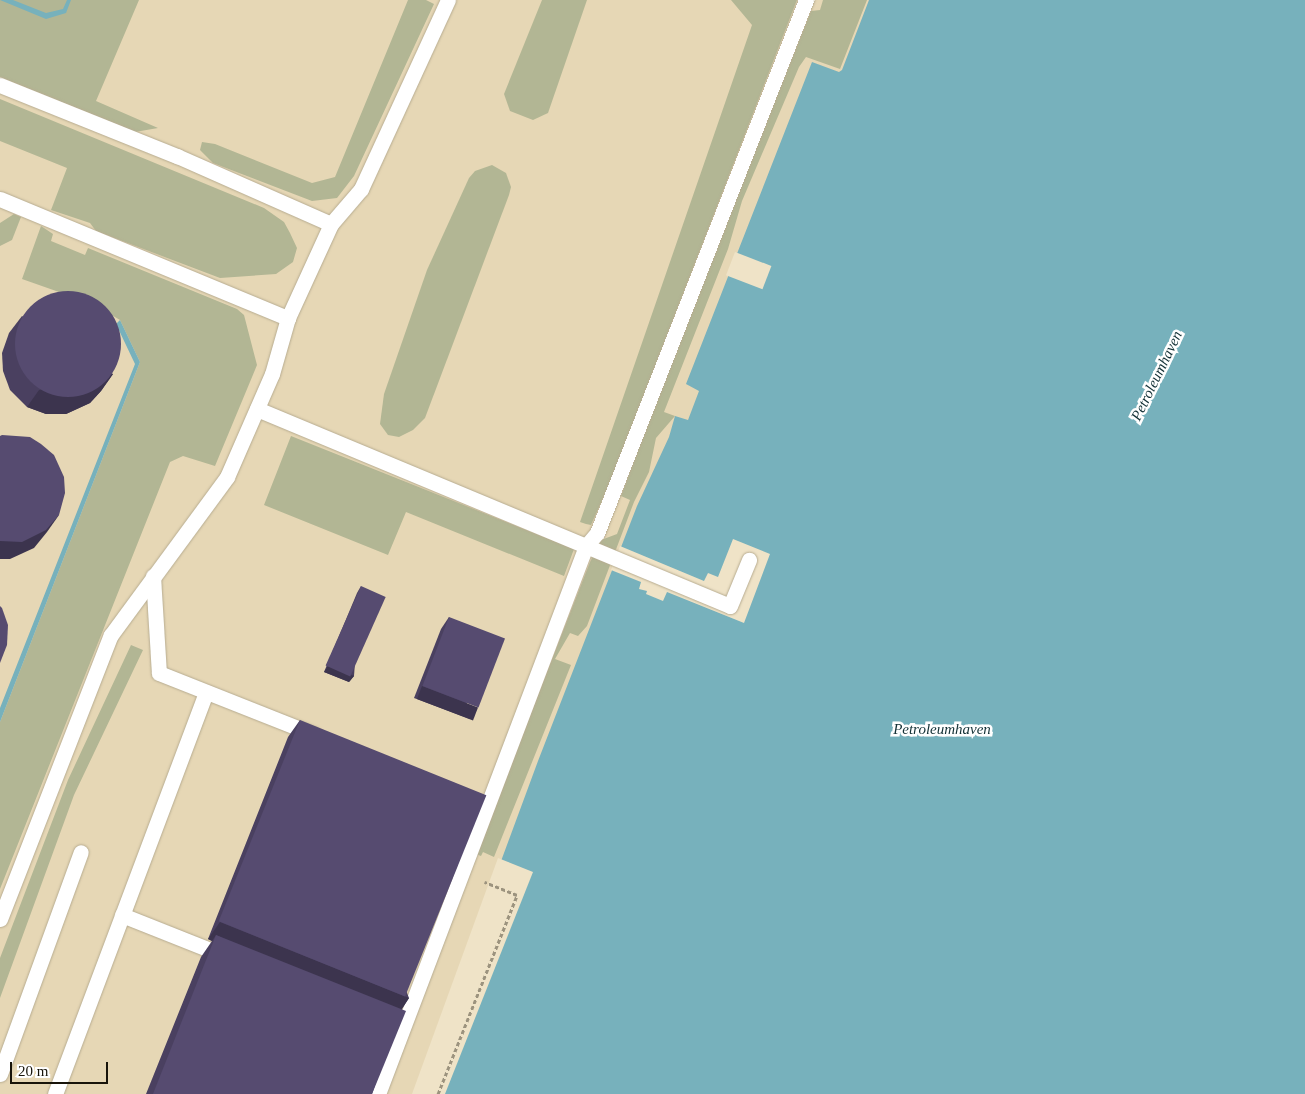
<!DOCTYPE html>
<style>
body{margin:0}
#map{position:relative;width:1305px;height:1094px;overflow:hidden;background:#efe3c7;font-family:"Times New Roman",serif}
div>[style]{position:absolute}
.built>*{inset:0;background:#e6d7b5;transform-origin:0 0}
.green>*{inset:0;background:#b2b694}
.water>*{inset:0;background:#77b1bc}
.pier>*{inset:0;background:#efe3c7;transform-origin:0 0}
.path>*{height:3px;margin-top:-1.5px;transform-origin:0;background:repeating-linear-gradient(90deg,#9c937e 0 4px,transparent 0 6.5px)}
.roads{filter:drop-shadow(0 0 1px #b7ac91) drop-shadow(0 0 1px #b7ac91)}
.service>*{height:15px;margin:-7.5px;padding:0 7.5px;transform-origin:7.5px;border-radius:7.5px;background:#fff}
.wall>*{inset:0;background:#4a4060}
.shaded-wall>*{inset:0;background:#3c344e;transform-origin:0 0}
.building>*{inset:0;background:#564b70;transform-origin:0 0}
.round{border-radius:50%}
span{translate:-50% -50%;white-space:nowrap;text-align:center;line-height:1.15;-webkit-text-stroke:5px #fff;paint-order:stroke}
.water-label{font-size:15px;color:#123035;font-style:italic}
.scale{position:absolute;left:10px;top:1062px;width:98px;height:22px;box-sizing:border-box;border:2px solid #18140a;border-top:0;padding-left:6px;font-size:15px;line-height:18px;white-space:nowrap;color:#18140a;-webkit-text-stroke:4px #fff;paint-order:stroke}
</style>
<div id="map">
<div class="built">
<div style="left:0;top:0;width:1305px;height:1094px"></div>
</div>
<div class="green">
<div style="clip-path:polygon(0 0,139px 0,96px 101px,158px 128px,135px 132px,0 77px)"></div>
<div style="clip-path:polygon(408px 0,426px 0,434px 4px,354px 176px,337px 198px,312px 201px,213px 163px,200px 150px,202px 142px,215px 144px,312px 183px,335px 177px)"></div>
<div style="clip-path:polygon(542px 0,587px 0,548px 113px,533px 120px,510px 111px,504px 94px)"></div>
<div style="clip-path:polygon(731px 0,797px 0,609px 485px,591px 525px,586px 524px,580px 522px,752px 25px)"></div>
<div style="clip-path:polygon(823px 0,867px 0,840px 69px,806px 57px,799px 67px,742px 201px,728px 249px,664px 412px,675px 416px,656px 438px,649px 472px,634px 502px,587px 626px,578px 636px,570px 633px,555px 659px,571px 665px,494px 857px,483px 852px,481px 856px,476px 854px,590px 562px,601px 540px,617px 534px,630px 500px,621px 496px,664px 378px,811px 11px,820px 10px)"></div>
<div style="clip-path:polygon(0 99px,264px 208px,284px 222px,290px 233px,297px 248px,293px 262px,276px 274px,220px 278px,96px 231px,90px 223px,51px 210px,67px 168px,0 141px)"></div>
<div style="clip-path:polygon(492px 165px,506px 173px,511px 187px,509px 195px,425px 418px,413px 430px,399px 437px,388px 435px,380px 424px,384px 394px,427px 270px,469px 178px,475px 171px)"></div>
<div style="clip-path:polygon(14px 214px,21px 217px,12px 240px,0 246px,0 223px)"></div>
<div style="clip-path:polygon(41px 226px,53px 234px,51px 241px,85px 255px,88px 248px,237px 309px,244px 315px,257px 365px,215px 466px,183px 456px,170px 462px,0 889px,0 722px,140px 362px,120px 320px,93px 304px,22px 279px)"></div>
<div style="clip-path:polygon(291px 436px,574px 549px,564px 576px,406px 512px,388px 555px,264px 505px)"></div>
<div style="clip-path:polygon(131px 645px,143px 650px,74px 795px,0 998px,0 958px,68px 780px)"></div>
</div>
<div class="water">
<div style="clip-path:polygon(0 0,13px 0,46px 13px,63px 9px,67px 0,71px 0,66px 13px,46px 19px)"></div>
<div style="clip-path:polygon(869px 0,1305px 0,1305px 1094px,415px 1094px,538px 761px,637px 506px,669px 437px,675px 416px,688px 420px,699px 391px,686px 384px,812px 62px,839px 72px,842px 70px)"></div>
<div style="clip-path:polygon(120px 320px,140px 362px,0 722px,0 708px,135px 364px,116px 324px)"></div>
</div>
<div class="pier">
<div style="left:735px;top:252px;width:39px;height:25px;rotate:21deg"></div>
<div style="clip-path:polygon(733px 539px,770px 554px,744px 623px,667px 592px,663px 601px,646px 594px,647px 591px,639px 589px,641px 582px,611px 570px,620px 546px,704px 581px,708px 573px,718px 577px)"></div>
<div style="clip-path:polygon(498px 858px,533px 872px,445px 1094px,412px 1094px)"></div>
</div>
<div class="path">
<div style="left:438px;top:1094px;width:214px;rotate:-68.3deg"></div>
<div style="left:517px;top:895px;width:35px;rotate:-158deg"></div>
</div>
<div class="roads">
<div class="service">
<div style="left:0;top:85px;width:191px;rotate:21.9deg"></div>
<div style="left:177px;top:156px;width:168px;rotate:23.8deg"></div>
<div style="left:0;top:199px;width:312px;rotate:22.5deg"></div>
<div style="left:257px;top:409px;width:512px;rotate:22.61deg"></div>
<div style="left:730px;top:606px;width:50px;rotate:-67.6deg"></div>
<div style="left:153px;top:576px;width:97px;rotate:86.5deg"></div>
<div style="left:159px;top:673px;width:166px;rotate:21.6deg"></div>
<div style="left:122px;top:915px;width:111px;rotate:21.7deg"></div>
<div style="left:0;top:919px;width:305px;rotate:-68.7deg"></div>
<div style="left:111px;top:635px;width:196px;rotate:-53.7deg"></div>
<div style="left:227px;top:477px;width:112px;rotate:-66.4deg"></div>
<div style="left:272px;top:374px;width:58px;rotate:-74.1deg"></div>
<div style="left:288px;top:318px;width:103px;rotate:-65.4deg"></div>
<div style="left:331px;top:224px;width:46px;rotate:-49.4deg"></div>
<div style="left:361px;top:189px;width:208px;rotate:-65.3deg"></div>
<div style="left:0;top:1074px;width:236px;rotate:-70deg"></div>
<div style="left:55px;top:1094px;width:429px;rotate:-69.4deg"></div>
<div style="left:378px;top:1094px;width:586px;rotate:-69.22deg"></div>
<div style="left:586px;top:546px;width:17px;rotate:-50deg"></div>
<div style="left:597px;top:533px;width:573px;rotate:-68.59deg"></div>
</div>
</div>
<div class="wall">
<div style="clip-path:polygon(22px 316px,113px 374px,101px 391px,90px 403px,66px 414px,46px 414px,27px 407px,10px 390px,3px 371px,2px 353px,9px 333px)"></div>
<div style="clip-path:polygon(361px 586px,354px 676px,349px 682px,324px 672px,357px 593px)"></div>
<div style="clip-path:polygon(449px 617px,470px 719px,414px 698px,441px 629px)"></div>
<div style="clip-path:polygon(300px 720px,409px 998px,402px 1009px,372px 1094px,146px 1094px,201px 957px,212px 941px,208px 939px,288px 737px)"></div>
</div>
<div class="shaded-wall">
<div style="clip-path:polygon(113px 374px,101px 391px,90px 403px,66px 414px,46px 414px,27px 407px,39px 390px)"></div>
<div style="clip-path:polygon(59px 515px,47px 532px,34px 548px,10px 559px,0 559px,0 541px)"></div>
<div style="clip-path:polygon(328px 666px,354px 676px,349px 682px,324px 672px)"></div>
<div style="left:422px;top:686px;width:60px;height:14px;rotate:21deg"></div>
<div style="clip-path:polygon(220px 922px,409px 998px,397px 1016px,216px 935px,212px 941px,208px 939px)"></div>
</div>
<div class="building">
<div class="round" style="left:15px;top:291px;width:106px;height:106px"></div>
<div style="clip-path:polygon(2px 435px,30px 437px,41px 444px,54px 455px,64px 477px,65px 493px,59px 515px,46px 530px,22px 542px,0 541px,0 436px)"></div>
<div style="left:361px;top:586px;width:27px;height:87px;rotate:24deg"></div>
<div style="clip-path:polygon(0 606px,2px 608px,8px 625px,7px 645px,0 663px)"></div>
<div style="left:449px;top:617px;width:60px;height:74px;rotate:21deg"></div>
<div style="left:300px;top:720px;width:201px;height:217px;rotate:22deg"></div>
<div style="clip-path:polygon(216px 935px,406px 1011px,372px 1094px,153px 1094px)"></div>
</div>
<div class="water-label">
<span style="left:1157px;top:376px;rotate:-64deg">Petroleumhaven</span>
<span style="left:942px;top:730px">Petroleumhaven</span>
</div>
<div class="scale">20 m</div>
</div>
